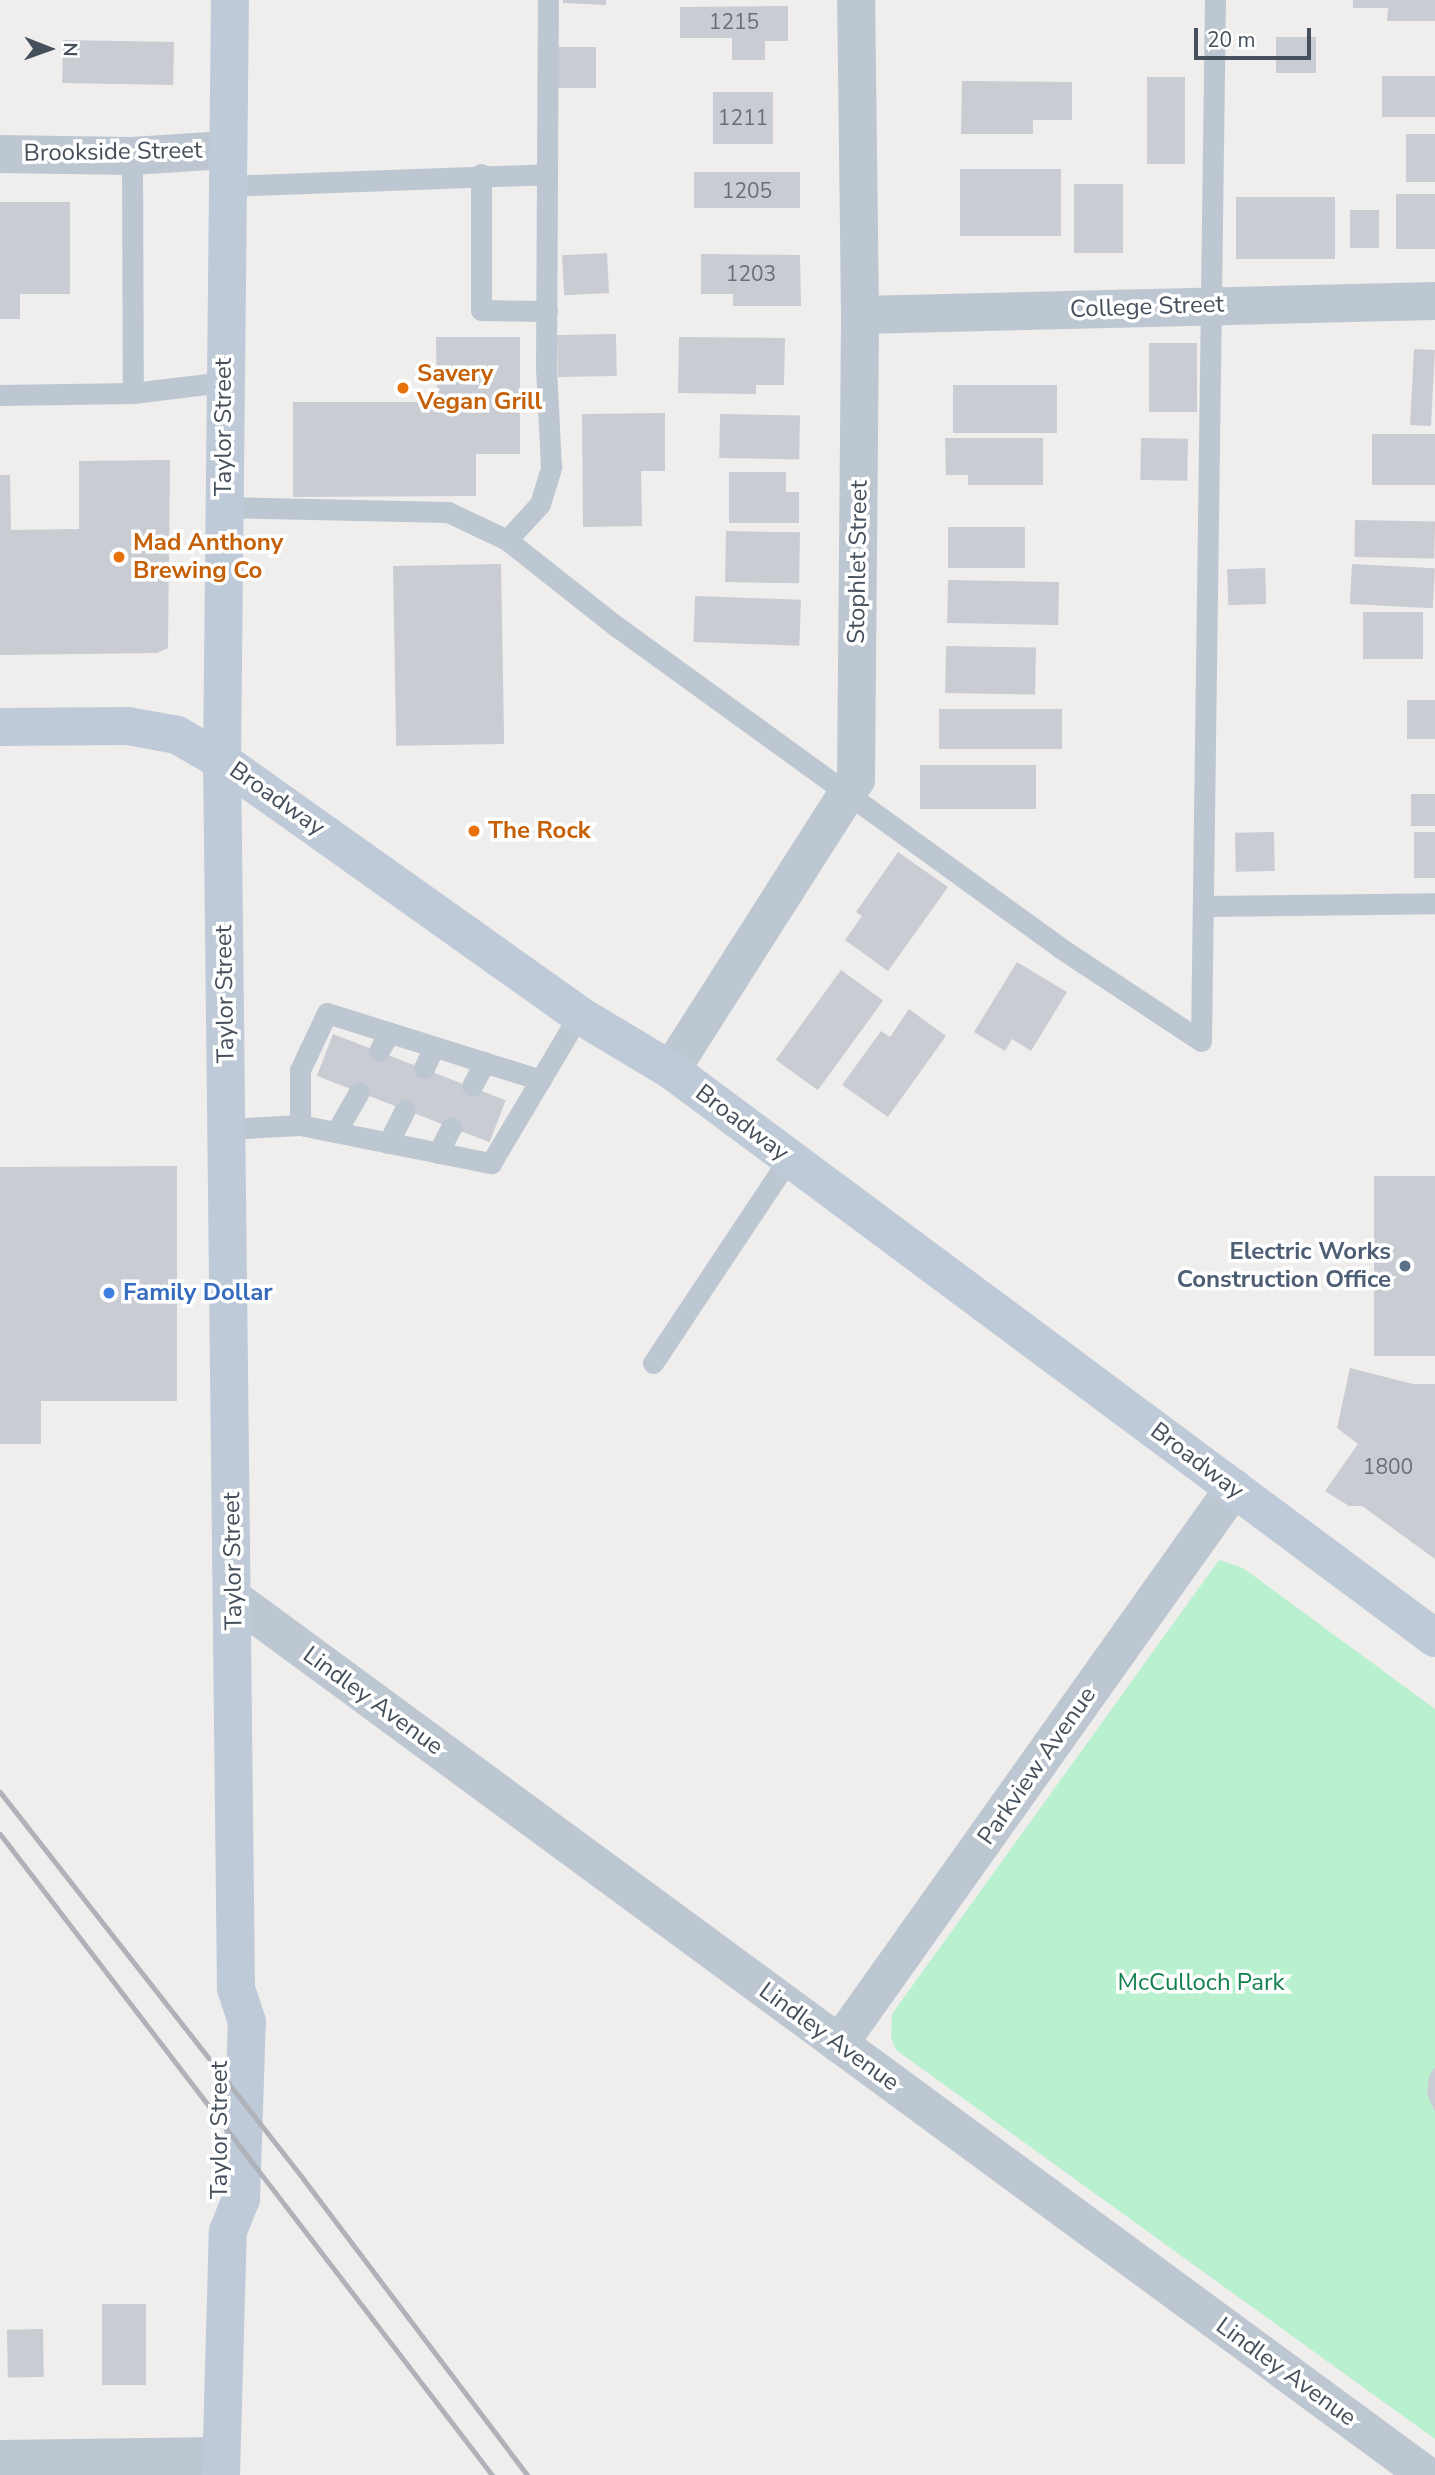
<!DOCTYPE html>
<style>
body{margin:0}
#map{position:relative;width:1435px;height:2475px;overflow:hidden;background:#f0eded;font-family:"Nunito Sans",sans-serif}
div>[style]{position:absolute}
.green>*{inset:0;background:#b9f1d0}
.building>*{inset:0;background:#caccd3;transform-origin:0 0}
.lane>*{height:21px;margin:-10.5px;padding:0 10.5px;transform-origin:10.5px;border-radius:10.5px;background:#bdc7d1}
.street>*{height:38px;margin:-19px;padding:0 19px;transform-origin:19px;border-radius:19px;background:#bdc7d1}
.secondary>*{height:38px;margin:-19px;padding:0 19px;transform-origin:19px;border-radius:19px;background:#bfcad8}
.rail>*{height:5px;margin:-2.5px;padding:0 2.5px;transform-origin:2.5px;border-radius:2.5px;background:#afb2b8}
.dots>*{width:19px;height:19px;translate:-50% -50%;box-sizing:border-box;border:4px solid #fff;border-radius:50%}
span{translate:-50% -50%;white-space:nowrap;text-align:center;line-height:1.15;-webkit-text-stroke:7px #fff;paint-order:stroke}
.number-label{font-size:21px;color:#666f7a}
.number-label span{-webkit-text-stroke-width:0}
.street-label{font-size:24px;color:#45505c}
.food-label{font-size:24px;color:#c56008;font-weight:700}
.left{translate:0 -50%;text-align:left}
.service-label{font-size:24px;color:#4e5e75;font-weight:700}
.right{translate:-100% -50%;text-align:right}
.shop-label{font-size:24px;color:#366cbe;font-weight:700}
.park-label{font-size:24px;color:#12814d}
.north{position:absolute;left:14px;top:14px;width:70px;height:70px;-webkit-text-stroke:5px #fff;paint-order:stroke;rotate:91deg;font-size:19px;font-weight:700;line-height:28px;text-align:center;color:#45505c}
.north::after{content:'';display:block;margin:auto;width:24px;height:32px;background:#45505c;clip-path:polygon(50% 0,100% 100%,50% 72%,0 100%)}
.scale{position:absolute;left:1194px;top:28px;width:117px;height:32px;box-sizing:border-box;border:4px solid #45505c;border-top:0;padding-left:9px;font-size:21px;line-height:24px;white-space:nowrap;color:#45505c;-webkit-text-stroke:5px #fff;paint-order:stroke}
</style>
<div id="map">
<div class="green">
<div style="clip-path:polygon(1219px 1560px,1243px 1568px,1435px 1709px,1435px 2439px,896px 2050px,891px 2037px,892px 2014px)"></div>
</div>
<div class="building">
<div style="clip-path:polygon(563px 0,606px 0,606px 5px,563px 3px)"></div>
<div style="clip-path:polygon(1353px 0,1435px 0,1435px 21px,1387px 21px,1388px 8px,1353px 8px)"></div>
<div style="clip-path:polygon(788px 6px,788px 41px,765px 41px,765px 60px,732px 60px,732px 38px,680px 38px,680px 7px)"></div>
<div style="left:1276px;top:37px;width:40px;height:36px"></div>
<div style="left:63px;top:40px;width:111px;height:43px;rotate:1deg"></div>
<div style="left:558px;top:47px;width:38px;height:41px"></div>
<div style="left:1382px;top:76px;width:53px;height:41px"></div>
<div style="left:1185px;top:77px;width:87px;height:38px;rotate:90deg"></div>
<div style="clip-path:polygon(962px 81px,1072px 82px,1072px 120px,1033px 120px,1033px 134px,961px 134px)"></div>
<div style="left:713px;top:92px;width:60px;height:52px"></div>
<div style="left:1406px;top:134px;width:29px;height:48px"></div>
<div style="left:1061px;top:169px;width:67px;height:101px;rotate:90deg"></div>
<div style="left:800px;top:172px;width:36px;height:106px;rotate:90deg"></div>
<div style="left:1074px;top:184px;width:49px;height:69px"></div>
<div style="left:1396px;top:194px;width:39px;height:55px"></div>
<div style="left:1236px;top:197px;width:99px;height:62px"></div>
<div style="clip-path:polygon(0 202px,70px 202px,70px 294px,20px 294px,20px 319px,0 319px)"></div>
<div style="left:1350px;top:210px;width:29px;height:38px"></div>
<div style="left:607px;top:253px;width:40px;height:45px;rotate:87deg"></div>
<div style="clip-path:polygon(701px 254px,800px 255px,801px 306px,733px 306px,733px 294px,701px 294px)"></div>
<div style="left:616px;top:334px;width:42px;height:59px;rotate:89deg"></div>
<div style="clip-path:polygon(436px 337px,520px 337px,520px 454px,476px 454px,476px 496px,293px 497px,293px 402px,437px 402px)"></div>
<div style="clip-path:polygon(679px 337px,785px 338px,784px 385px,756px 385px,756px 394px,678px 393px)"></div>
<div style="left:1149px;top:343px;width:48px;height:69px"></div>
<div style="left:1414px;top:349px;width:21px;height:76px;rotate:3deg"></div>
<div style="left:1057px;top:385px;width:48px;height:104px;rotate:90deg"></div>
<div style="clip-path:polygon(665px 413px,665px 471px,641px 471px,642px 526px,583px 527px,582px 414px)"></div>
<div style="left:720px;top:414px;width:80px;height:44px;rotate:1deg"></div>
<div style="left:1372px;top:434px;width:63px;height:51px"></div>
<div style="clip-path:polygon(945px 438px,1043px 438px,1043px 485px,968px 485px,968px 475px,946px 475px)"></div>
<div style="left:1141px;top:438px;width:47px;height:42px;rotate:1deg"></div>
<div style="clip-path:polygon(170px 460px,168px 648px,157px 653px,0 655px,0 475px,10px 475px,11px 530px,79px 529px,79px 461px)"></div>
<div style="clip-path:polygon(729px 472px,786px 472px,786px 492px,799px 492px,799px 523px,729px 523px)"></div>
<div style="left:1355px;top:520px;width:80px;height:37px;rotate:1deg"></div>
<div style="left:948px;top:527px;width:77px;height:41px"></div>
<div style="left:726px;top:531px;width:74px;height:51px;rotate:1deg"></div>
<div style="left:501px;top:564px;width:180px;height:108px;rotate:89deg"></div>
<div style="left:1352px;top:564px;width:83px;height:40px;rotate:3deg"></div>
<div style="left:1265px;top:568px;width:36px;height:38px;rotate:88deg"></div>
<div style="left:948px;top:580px;width:111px;height:43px;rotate:1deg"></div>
<div style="left:695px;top:596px;width:106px;height:46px;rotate:2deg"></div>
<div style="left:1363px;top:612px;width:60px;height:47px"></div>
<div style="left:946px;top:646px;width:90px;height:47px;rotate:1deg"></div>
<div style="left:1407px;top:700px;width:28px;height:39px"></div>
<div style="left:939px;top:709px;width:123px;height:40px"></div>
<div style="left:920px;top:765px;width:116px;height:44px"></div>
<div style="left:1411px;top:794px;width:24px;height:32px"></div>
<div style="left:1274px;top:832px;width:39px;height:39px;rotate:89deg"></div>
<div style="left:1414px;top:832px;width:21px;height:46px"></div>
<div style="clip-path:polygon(898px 852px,948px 887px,888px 971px,845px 940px,862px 916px,856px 912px)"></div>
<div style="clip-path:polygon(1017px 962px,1067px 992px,1031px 1051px,1012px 1039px,1005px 1051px,974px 1032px)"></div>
<div style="left:841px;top:970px;width:52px;height:111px;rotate:36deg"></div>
<div style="clip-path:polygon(909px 1009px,946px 1036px,888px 1117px,842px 1085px,881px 1031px,890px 1037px)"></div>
<div style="left:333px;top:1034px;width:185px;height:45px;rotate:21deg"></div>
<div style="clip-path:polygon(177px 1166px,177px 1401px,41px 1401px,41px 1444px,0 1444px,0 1167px)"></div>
<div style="left:1374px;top:1176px;width:61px;height:180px"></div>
<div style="clip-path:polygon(1350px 1368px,1413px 1384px,1435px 1384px,1435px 1559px,1362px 1506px,1349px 1506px,1325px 1491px,1358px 1444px,1337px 1428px)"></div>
<div style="clip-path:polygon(1435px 2067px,1435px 2112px,1427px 2094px,1429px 2076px)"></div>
<div style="left:102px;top:2304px;width:44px;height:81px"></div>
<div style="left:43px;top:2329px;width:48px;height:36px;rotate:89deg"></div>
</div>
<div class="lane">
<div style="left:132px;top:156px;width:237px;rotate:89.8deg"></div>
<div style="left:481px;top:174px;width:136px;rotate:90deg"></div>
<div style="left:481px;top:310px;width:66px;rotate:0.9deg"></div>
<div style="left:225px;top:186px;width:322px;rotate:-2.1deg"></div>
<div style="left:0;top:395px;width:133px;rotate:-0.9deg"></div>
<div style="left:133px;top:393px;width:92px;rotate:-6.9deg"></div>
<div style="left:224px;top:507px;width:224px;rotate:1.3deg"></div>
<div style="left:448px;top:512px;width:65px;rotate:25.4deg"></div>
<div style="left:507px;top:540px;width:139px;rotate:38.3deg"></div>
<div style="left:616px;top:626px;width:286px;rotate:35.9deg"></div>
<div style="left:848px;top:794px;width:261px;rotate:35.9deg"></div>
<div style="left:1059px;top:947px;width:170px;rotate:33.5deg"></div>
<div style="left:507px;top:540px;width:49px;rotate:-47.5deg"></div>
<div style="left:540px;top:504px;width:39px;rotate:-73deg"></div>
<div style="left:551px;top:467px;width:100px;rotate:-92.9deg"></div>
<div style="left:546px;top:367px;width:367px;rotate:-89.7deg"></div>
<div style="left:1203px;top:906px;width:232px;rotate:-0.7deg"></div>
<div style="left:1201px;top:1041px;width:1041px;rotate:-89.23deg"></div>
<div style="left:379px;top:1051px;width:21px;rotate:-61deg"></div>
<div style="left:424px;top:1068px;width:23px;rotate:-65deg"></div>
<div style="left:472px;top:1086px;width:27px;rotate:-62deg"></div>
<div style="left:300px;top:1125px;width:55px;rotate:-90deg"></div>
<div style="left:300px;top:1070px;width:63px;rotate:-64.7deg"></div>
<div style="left:327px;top:1013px;width:224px;rotate:17.4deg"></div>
<div style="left:227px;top:1129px;width:73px;rotate:-3.1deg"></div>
<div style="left:300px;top:1125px;width:195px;rotate:11.3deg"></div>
<div style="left:491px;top:1163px;width:172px;rotate:-59.3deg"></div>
<div style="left:336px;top:1132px;width:46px;rotate:-60.1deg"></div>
<div style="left:388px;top:1143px;width:37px;rotate:-63deg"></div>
<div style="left:438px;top:1153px;width:29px;rotate:-63deg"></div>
<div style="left:653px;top:1363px;width:246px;rotate:-56.4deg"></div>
</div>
<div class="street">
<div style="left:0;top:154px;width:132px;rotate:0.9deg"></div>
<div style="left:132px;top:156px;width:93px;rotate:-3.7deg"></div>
<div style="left:860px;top:315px;width:575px;rotate:-1.39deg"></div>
<div style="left:671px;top:1070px;width:344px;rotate:-57.5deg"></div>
<div style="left:856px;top:780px;width:465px;rotate:-89.5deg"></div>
<div style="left:860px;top:315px;width:315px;rotate:-90.7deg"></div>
<div style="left:233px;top:1598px;width:1481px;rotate:36.32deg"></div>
<div style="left:839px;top:2044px;width:682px;rotate:-54.61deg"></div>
<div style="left:0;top:2459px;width:221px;rotate:-0.8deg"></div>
</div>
<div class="secondary">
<div style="left:0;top:727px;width:128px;rotate:-0.4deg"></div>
<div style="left:128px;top:726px;width:50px;rotate:10.4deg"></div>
<div style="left:177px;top:735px;width:52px;rotate:30deg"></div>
<div style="left:222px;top:761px;width:438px;rotate:35.4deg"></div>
<div style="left:579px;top:1015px;width:107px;rotate:30.9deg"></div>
<div style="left:671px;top:1070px;width:952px;rotate:36.63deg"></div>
<div style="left:221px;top:2475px;width:244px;rotate:-88.4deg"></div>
<div style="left:228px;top:2231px;width:35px;rotate:-68deg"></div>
<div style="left:241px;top:2199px;width:177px;rotate:-88.1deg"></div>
<div style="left:247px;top:2022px;width:36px;rotate:-108deg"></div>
<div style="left:236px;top:1988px;width:1227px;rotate:-90.65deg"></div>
<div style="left:222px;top:761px;width:761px;rotate:-89.4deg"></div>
</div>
<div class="rail">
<div style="left:0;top:1792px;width:493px;rotate:51.9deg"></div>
<div style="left:304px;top:2180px;width:370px;rotate:52.9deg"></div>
<div style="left:0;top:1834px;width:808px;rotate:52.49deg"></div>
</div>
<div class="dots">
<div style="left:403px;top:388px;background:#e8710a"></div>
<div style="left:119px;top:557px;background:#e8710a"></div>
<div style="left:474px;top:831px;background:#e8710a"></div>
<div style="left:1405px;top:1266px;background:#5c6f8a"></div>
<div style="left:109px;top:1293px;background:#3f7fe0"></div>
</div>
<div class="number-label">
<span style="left:734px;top:22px">1215</span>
<span style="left:743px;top:118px">1211</span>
<span style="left:747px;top:191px">1205</span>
<span style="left:751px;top:274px">1203</span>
<span style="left:1388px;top:1467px">1800</span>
</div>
<div class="street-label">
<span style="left:113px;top:152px;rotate:-1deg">Brookside Street</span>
<span style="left:1147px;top:307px;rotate:-2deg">College Street</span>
<span style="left:224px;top:427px;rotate:-90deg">Taylor Street</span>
<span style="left:858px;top:562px;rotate:-89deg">Stophlet Street</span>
<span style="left:277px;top:799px;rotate:35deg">Broadway</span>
<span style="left:225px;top:994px;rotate:-91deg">Taylor Street</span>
<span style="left:742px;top:1123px;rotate:37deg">Broadway</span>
<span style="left:1197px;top:1461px;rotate:37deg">Broadway</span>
<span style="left:233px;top:1561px;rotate:-91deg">Taylor Street</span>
<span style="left:373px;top:1701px;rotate:36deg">Lindley Avenue</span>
<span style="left:1037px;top:1766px;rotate:-55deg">Parkview Avenue</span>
<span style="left:829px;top:2037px;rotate:36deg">Lindley Avenue</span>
<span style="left:220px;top:2130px;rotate:-90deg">Taylor Street</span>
<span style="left:1286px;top:2372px;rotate:36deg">Lindley Avenue</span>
</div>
<div class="food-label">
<span class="left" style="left:417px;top:388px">Savery<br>Vegan Grill</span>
<span class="left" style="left:133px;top:557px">Mad Anthony<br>Brewing Co</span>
<span class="left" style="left:488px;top:831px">The Rock</span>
</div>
<div class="service-label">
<span class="right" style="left:1391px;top:1266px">Electric Works<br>Construction Office</span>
</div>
<div class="shop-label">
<span class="left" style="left:123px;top:1293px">Family Dollar</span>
</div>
<div class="park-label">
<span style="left:1201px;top:1983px">McCulloch Park</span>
</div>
<div class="north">N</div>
<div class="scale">20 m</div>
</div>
